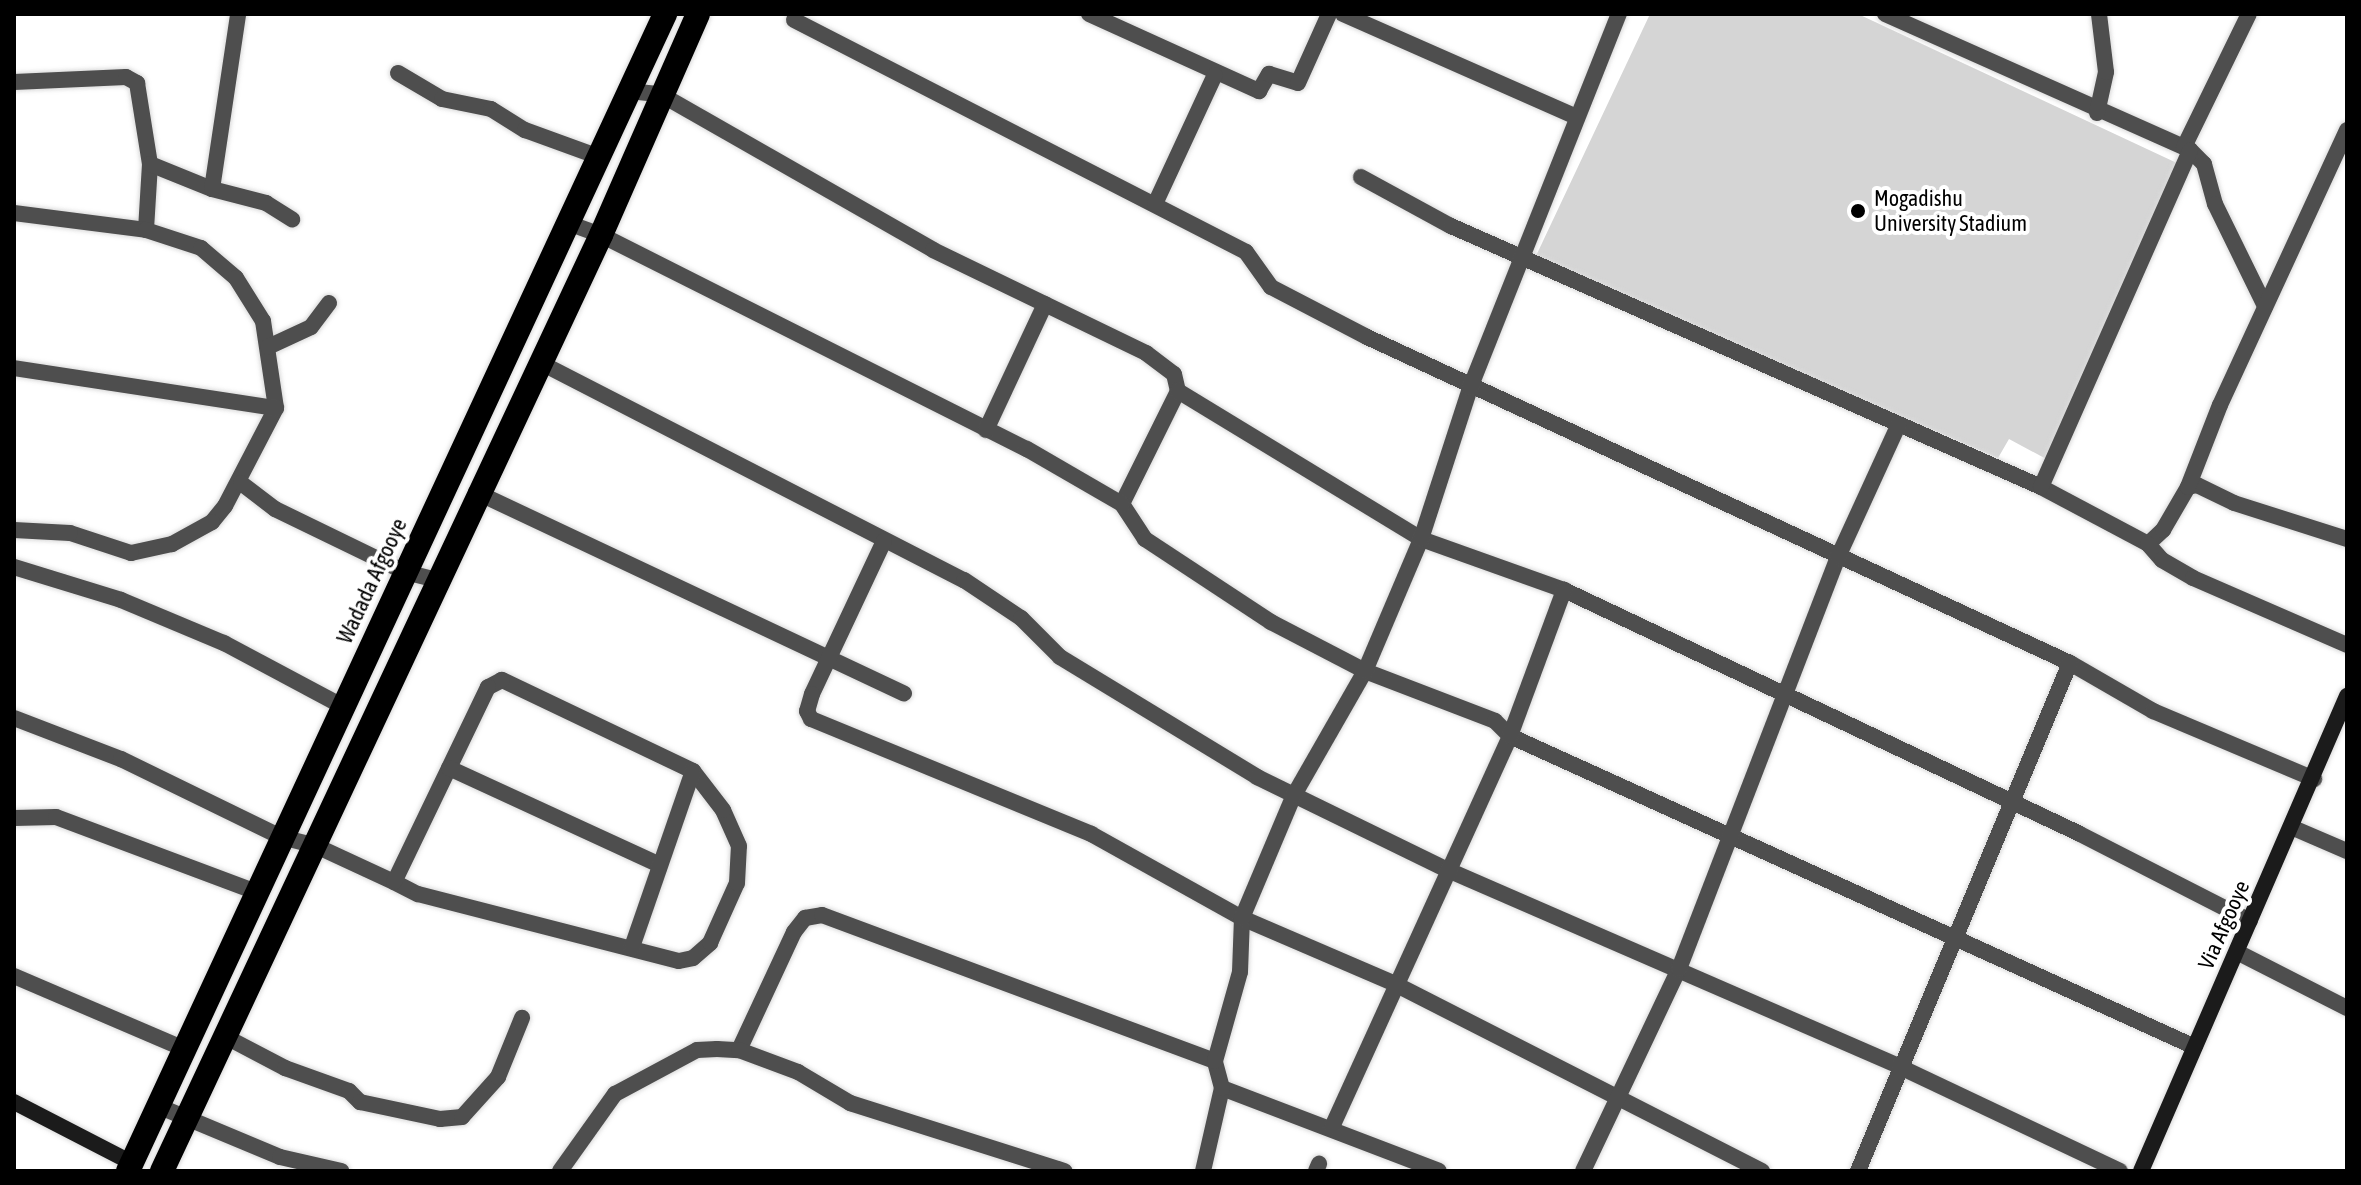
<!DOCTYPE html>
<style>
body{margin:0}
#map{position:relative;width:2361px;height:1185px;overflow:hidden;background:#fff;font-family:"Asap Condensed",sans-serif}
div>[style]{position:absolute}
.green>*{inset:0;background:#d5d5d5}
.roads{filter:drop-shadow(0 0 2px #dbdbdb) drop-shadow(0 0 2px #dbdbdb)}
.street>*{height:16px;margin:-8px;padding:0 8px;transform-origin:8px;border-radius:8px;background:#4e4e4e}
.secondary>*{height:16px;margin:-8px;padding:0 8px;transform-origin:8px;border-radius:8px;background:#1b1b1b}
.highway>*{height:24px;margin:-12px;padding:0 12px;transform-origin:12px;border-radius:12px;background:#000}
.dots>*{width:22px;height:22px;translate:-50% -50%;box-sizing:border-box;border:4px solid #fff;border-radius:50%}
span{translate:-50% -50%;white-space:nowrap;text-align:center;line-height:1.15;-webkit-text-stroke:8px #fff;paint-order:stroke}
.poi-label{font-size:22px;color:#000}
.left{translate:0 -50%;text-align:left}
.street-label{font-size:22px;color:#000}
.frame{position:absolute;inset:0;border:16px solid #000;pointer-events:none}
</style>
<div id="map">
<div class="green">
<div style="clip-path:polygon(1650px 14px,1858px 14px,2179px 164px,2050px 461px,2009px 439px,1998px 458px,1535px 258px)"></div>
</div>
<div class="roads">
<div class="street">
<div style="left:1089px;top:14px;width:187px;rotate:24.4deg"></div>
<div style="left:1259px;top:91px;width:20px;rotate:-60deg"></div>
<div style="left:1269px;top:74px;width:30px;rotate:17deg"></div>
<div style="left:1298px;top:83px;width:76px;rotate:-65.8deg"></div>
<div style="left:1343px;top:14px;width:255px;rotate:23.8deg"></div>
<div style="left:1885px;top:14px;width:334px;rotate:24deg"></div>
<div style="left:2190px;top:150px;width:20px;rotate:45deg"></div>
<div style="left:2204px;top:164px;width:41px;rotate:74.6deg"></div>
<div style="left:2215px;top:204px;width:114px;rotate:63.9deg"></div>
<div style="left:794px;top:20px;width:508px;rotate:27.17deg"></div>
<div style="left:1246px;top:252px;width:43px;rotate:54.5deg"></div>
<div style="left:1271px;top:287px;width:108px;rotate:27.5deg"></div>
<div style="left:1367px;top:337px;width:775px;rotate:24.88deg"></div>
<div style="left:2070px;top:663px;width:96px;rotate:30deg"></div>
<div style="left:2153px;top:711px;width:175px;rotate:22.9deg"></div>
<div style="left:398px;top:73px;width:51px;rotate:30.6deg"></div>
<div style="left:442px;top:99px;width:50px;rotate:11.5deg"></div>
<div style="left:491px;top:109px;width:40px;rotate:32deg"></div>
<div style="left:525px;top:130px;width:79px;rotate:20deg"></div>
<div style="left:14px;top:82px;width:112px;rotate:-2.6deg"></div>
<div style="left:126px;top:77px;width:13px;rotate:29deg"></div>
<div style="left:137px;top:83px;width:82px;rotate:80.9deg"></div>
<div style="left:150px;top:164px;width:66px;rotate:93.5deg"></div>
<div style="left:629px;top:91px;width:31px;rotate:6deg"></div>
<div style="left:660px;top:94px;width:314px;rotate:29.7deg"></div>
<div style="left:933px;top:250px;width:237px;rotate:25.8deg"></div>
<div style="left:1146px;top:353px;width:35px;rotate:37deg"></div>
<div style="left:1174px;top:374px;width:17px;rotate:77deg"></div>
<div style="left:1178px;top:391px;width:126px;rotate:116.4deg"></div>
<div style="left:1122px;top:504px;width:42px;rotate:56.7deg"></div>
<div style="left:1145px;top:539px;width:151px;rotate:33.4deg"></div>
<div style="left:1271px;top:622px;width:106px;rotate:27.5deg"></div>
<div style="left:1365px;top:671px;width:139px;rotate:21deg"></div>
<div style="left:1495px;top:721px;width:21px;rotate:45deg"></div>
<div style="left:1510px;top:736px;width:752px;rotate:24.42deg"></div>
<div style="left:2097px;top:113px;width:42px;rotate:-77.6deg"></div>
<div style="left:2106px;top:72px;width:58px;rotate:-96.9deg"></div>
<div style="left:2184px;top:147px;width:148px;rotate:-64deg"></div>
<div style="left:150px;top:164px;width:67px;rotate:22deg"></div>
<div style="left:212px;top:189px;width:56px;rotate:14.5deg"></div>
<div style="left:266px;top:203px;width:31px;rotate:32deg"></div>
<div style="left:1361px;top:177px;width:102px;rotate:28.6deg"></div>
<div style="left:1451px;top:226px;width:645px;rotate:23.86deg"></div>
<div style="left:2041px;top:487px;width:121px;rotate:28deg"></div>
<div style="left:2148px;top:544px;width:21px;rotate:-43deg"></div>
<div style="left:2163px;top:530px;width:50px;rotate:-59.8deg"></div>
<div style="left:2188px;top:487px;width:9px;rotate:-13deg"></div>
<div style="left:2197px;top:485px;width:41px;rotate:25.9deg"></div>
<div style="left:2234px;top:503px;width:119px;rotate:17.7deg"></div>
<div style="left:212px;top:189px;width:177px;rotate:-81.5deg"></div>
<div style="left:1155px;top:204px;width:142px;rotate:-65.1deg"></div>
<div style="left:14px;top:213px;width:133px;rotate:7.3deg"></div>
<div style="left:146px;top:230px;width:58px;rotate:18.1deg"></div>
<div style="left:201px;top:248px;width:46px;rotate:40.6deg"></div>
<div style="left:236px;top:278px;width:51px;rotate:57.9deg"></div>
<div style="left:263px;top:321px;width:88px;rotate:81.5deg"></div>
<div style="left:276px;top:408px;width:110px;rotate:117.5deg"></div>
<div style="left:225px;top:506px;width:21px;rotate:129deg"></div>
<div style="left:212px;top:522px;width:46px;rotate:151.2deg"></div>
<div style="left:172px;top:544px;width:42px;rotate:167.6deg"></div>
<div style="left:131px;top:553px;width:64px;rotate:-161.8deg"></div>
<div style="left:70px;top:533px;width:56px;rotate:-176.9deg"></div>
<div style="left:568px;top:223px;width:35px;rotate:20deg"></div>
<div style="left:601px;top:235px;width:477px;rotate:26.7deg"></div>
<div style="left:1027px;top:449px;width:110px;rotate:30.1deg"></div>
<div style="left:268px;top:347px;width:47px;rotate:-24.9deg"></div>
<div style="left:311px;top:327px;width:30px;rotate:-53deg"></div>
<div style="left:541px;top:363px;width:475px;rotate:27.2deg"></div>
<div style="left:964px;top:580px;width:69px;rotate:33.7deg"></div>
<div style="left:1021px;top:618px;width:55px;rotate:45deg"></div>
<div style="left:1060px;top:657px;width:231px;rotate:31.3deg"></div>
<div style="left:1257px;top:777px;width:212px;rotate:26deg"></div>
<div style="left:1448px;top:870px;width:493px;rotate:23.5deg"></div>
<div style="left:1900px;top:1067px;width:243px;rotate:25.3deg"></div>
<div style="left:14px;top:368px;width:265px;rotate:8.7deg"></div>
<div style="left:1178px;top:391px;width:285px;rotate:31.3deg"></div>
<div style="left:1421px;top:539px;width:152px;rotate:19.6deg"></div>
<div style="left:1564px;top:590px;width:569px;rotate:25.3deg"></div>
<div style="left:2078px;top:833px;width:193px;rotate:27.1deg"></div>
<div style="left:986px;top:430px;width:139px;rotate:-64.9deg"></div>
<div style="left:241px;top:483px;width:43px;rotate:37.4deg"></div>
<div style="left:275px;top:509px;width:144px;rotate:25.9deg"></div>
<div style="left:405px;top:572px;width:34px;rotate:14deg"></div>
<div style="left:2041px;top:487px;width:368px;rotate:-66.1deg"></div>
<div style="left:2188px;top:487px;width:88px;rotate:-68.7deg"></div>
<div style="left:2220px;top:405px;width:303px;rotate:-65.2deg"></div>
<div style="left:476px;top:492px;width:473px;rotate:25.2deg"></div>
<div style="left:884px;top:541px;width:169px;rotate:115.2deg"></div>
<div style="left:812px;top:694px;width:18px;rotate:106deg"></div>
<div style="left:807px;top:711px;width:9px;rotate:63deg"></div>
<div style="left:811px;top:719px;width:303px;rotate:22.3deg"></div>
<div style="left:1091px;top:834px;width:173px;rotate:29.1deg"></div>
<div style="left:1242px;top:918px;width:167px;rotate:23.3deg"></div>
<div style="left:1395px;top:984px;width:412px;rotate:27deg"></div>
<div style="left:2148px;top:544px;width:21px;rotate:49deg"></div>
<div style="left:2162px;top:560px;width:36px;rotate:30deg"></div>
<div style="left:2193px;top:578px;width:168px;rotate:23.5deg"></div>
<div style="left:14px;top:567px;width:112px;rotate:17.1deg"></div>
<div style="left:121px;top:600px;width:112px;rotate:22.7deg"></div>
<div style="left:224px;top:643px;width:134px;rotate:28.1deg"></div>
<div style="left:14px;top:718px;width:115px;rotate:21deg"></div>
<div style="left:121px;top:759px;width:178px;rotate:26deg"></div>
<div style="left:281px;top:837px;width:34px;rotate:14deg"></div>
<div style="left:314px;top:845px;width:88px;rotate:24.8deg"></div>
<div style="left:394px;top:882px;width:27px;rotate:27deg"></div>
<div style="left:418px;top:894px;width:269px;rotate:14.4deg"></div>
<div style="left:679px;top:961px;width:14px;rotate:-12deg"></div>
<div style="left:693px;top:958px;width:23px;rotate:-41deg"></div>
<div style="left:710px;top:943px;width:66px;rotate:-65.8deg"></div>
<div style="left:737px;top:883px;width:37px;rotate:-87deg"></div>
<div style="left:739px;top:846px;width:39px;rotate:-114deg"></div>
<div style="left:723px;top:810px;width:49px;rotate:-127.6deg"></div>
<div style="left:693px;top:771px;width:212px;rotate:-154.5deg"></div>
<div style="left:502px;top:680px;width:16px;rotate:153deg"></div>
<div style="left:488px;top:687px;width:216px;rotate:115.7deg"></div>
<div style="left:449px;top:768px;width:230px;rotate:24.7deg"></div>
<div style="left:14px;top:818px;width:42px;rotate:-1.4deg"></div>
<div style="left:56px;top:817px;width:211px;rotate:20.5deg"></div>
<div style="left:2291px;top:827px;width:61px;rotate:23.2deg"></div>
<div style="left:632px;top:947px;width:186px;rotate:-70.9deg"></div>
<div style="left:2237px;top:952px;width:123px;rotate:27deg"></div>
<div style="left:14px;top:976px;width:188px;rotate:23.2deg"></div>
<div style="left:226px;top:1037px;width:67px;rotate:27.7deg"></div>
<div style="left:285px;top:1068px;width:68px;rotate:19.8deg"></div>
<div style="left:349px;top:1091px;width:16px;rotate:45deg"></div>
<div style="left:360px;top:1102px;width:82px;rotate:12deg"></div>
<div style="left:440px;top:1119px;width:22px;rotate:-5deg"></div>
<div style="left:462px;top:1117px;width:54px;rotate:-48deg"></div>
<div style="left:498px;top:1077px;width:64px;rotate:-67.9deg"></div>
<div style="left:739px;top:1050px;width:130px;rotate:-65deg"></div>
<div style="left:794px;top:932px;width:18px;rotate:-52deg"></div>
<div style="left:805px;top:918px;width:17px;rotate:-10deg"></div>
<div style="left:822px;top:915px;width:419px;rotate:20.4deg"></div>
<div style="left:1222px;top:1088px;width:232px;rotate:20.9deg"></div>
<div style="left:158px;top:1106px;width:132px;rotate:22.7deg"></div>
<div style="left:280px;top:1157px;width:63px;rotate:12.9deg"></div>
<div style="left:1332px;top:1127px;width:430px;rotate:-65.5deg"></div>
<div style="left:1510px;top:736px;width:156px;rotate:-69.7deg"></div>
<div style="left:560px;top:1171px;width:95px;rotate:-54.5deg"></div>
<div style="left:615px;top:1094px;width:93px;rotate:-28.2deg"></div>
<div style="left:697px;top:1050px;width:20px;rotate:-3deg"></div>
<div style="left:717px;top:1049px;width:22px;rotate:3deg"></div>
<div style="left:739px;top:1050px;width:63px;rotate:20.4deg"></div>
<div style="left:798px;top:1072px;width:61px;rotate:30.8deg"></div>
<div style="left:850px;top:1103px;width:225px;rotate:17.6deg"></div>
<div style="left:1203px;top:1171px;width:85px;rotate:-77.1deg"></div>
<div style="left:1222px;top:1088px;width:28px;rotate:-105deg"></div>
<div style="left:1215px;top:1061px;width:92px;rotate:-74.3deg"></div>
<div style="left:1240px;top:972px;width:54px;rotate:-87.9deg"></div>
<div style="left:1242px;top:918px;width:134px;rotate:-67.1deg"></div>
<div style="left:1294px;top:795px;width:143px;rotate:-60.2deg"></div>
<div style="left:1365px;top:671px;width:143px;rotate:-67deg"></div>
<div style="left:1421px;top:539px;width:159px;rotate:-72deg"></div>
<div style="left:1470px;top:388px;width:403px;rotate:-68.3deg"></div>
<div style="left:1316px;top:1171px;width:8px;rotate:-67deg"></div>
<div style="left:1583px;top:1171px;width:224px;rotate:-64.6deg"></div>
<div style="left:1679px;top:969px;width:442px;rotate:-68.9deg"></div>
<div style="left:1838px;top:557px;width:146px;rotate:-65.4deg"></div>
<div style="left:1858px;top:1171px;width:550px;rotate:-67.35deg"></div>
</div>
<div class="secondary">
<div style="left:14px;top:1102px;width:133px;rotate:27.3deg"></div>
<div style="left:2141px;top:1171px;width:518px;rotate:-66.55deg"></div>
</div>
<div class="highway">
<div style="left:128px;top:1171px;width:1276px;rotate:-65.1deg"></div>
<div style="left:162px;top:1171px;width:1034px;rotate:-64.87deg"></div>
<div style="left:601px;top:235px;width:241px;rotate:-66.3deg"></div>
</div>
</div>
<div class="dots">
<div style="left:1858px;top:211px;background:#000"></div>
</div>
<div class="poi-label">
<span class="left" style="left:1874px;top:211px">Mogadishu<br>University Stadium</span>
</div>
<div class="street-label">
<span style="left:372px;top:581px;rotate:-65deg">Wadada Afgooye</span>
<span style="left:2224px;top:925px;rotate:-66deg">Via Afgooye</span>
</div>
<div class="frame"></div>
</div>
